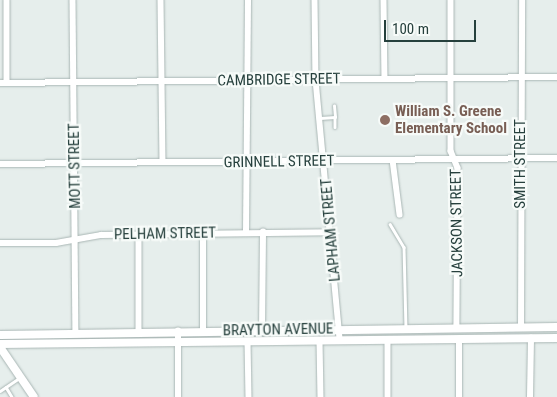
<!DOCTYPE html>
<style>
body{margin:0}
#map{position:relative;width:557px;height:397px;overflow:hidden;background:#e6eeec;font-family:"Roboto Condensed",sans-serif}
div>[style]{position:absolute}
.roads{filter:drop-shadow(0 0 1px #a9b6b4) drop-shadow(0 0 1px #a9b6b4)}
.lane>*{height:2.5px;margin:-1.25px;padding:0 1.25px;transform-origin:1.25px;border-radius:1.25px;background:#fff}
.street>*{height:5.5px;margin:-2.75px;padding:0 2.75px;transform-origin:2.75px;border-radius:2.75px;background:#fff}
.secondary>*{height:8px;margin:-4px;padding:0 4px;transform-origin:4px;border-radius:4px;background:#fff}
.dots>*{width:14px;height:14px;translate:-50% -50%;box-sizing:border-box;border:2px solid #f7fbf9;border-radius:50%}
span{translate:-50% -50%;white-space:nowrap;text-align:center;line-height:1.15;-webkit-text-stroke:4.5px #f7fbf9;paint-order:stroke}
.street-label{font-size:15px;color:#26403d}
.education-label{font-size:15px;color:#785e54;font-weight:700}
.left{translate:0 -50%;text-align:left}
.scale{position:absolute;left:384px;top:20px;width:92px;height:22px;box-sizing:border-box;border:2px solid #26403d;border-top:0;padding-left:6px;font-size:15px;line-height:18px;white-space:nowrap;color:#26403d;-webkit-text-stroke:4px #f7fbf9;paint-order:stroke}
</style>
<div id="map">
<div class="roads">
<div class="lane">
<div style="left:335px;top:117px;width:10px;rotate:90deg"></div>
<div style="left:320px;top:118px;width:15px;rotate:-4deg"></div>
<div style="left:335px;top:117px;width:11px;rotate:-95deg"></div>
<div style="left:390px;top:224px;width:27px;rotate:59deg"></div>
<div style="left:404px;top:247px;width:80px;rotate:88.6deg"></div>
<div style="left:6px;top:387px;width:12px;rotate:59deg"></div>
<div style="left:0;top:391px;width:23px;rotate:-34deg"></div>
</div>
<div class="street">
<div style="left:7px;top:0;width:83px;rotate:90deg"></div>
<div style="left:73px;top:0;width:332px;rotate:89.5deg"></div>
<div style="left:161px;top:0;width:162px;rotate:89.3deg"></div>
<div style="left:315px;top:0;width:80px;rotate:89.3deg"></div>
<div style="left:316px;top:80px;width:261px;rotate:84.7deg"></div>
<div style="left:384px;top:0;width:79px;rotate:89.3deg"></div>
<div style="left:451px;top:0;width:151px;rotate:90deg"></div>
<div style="left:451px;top:151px;width:18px;rotate:68deg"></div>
<div style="left:458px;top:168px;width:160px;rotate:90.4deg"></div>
<div style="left:0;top:83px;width:557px;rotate:-0.62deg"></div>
<div style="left:393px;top:160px;width:55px;rotate:82.7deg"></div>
<div style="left:0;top:164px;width:557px;rotate:-0.62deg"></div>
<div style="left:246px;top:232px;width:232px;rotate:-89.5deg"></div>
<div style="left:139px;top:234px;width:97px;rotate:90deg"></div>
<div style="left:0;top:243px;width:56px"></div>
<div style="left:56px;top:243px;width:46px;rotate:-10.1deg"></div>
<div style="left:101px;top:235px;width:230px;rotate:-0.7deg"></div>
<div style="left:521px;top:327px;width:327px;rotate:-89.8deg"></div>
<div style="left:262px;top:330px;width:98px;rotate:-89.4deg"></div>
<div style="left:203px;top:331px;width:97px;rotate:-90deg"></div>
<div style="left:388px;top:340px;width:57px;rotate:90deg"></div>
<div style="left:248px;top:341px;width:56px;rotate:89deg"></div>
<div style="left:320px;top:341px;width:56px;rotate:89deg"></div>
<div style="left:178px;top:397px;width:66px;rotate:-90deg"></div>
<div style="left:459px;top:397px;width:58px;rotate:-90deg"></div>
<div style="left:530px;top:397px;width:59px;rotate:-89deg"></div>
</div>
<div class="secondary">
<div style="left:0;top:335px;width:557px;rotate:-0.82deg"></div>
<div style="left:0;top:344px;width:557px;rotate:-0.62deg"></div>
<div style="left:0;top:347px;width:60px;rotate:55.8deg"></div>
</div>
</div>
<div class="dots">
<div style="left:385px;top:120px;background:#8d6e63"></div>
</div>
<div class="street-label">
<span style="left:279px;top:80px;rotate:-1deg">CAMBRIDGE STREET</span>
<span style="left:279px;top:162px;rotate:-1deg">GRINNELL STREET</span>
<span style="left:521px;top:164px;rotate:-90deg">SMITH STREET</span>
<span style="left:75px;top:166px;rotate:-91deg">MOTT STREET</span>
<span style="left:457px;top:223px;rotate:-91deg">JACKSON STREET</span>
<span style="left:331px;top:230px;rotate:-95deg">LAPHAM STREET</span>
<span style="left:165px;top:234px;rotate:-1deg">PELHAM STREET</span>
<span style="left:278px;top:330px;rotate:-1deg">BRAYTON AVENUE</span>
</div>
<div class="education-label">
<span class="left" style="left:395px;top:120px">William S. Greene<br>Elementary School</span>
</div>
<div class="scale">100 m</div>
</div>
